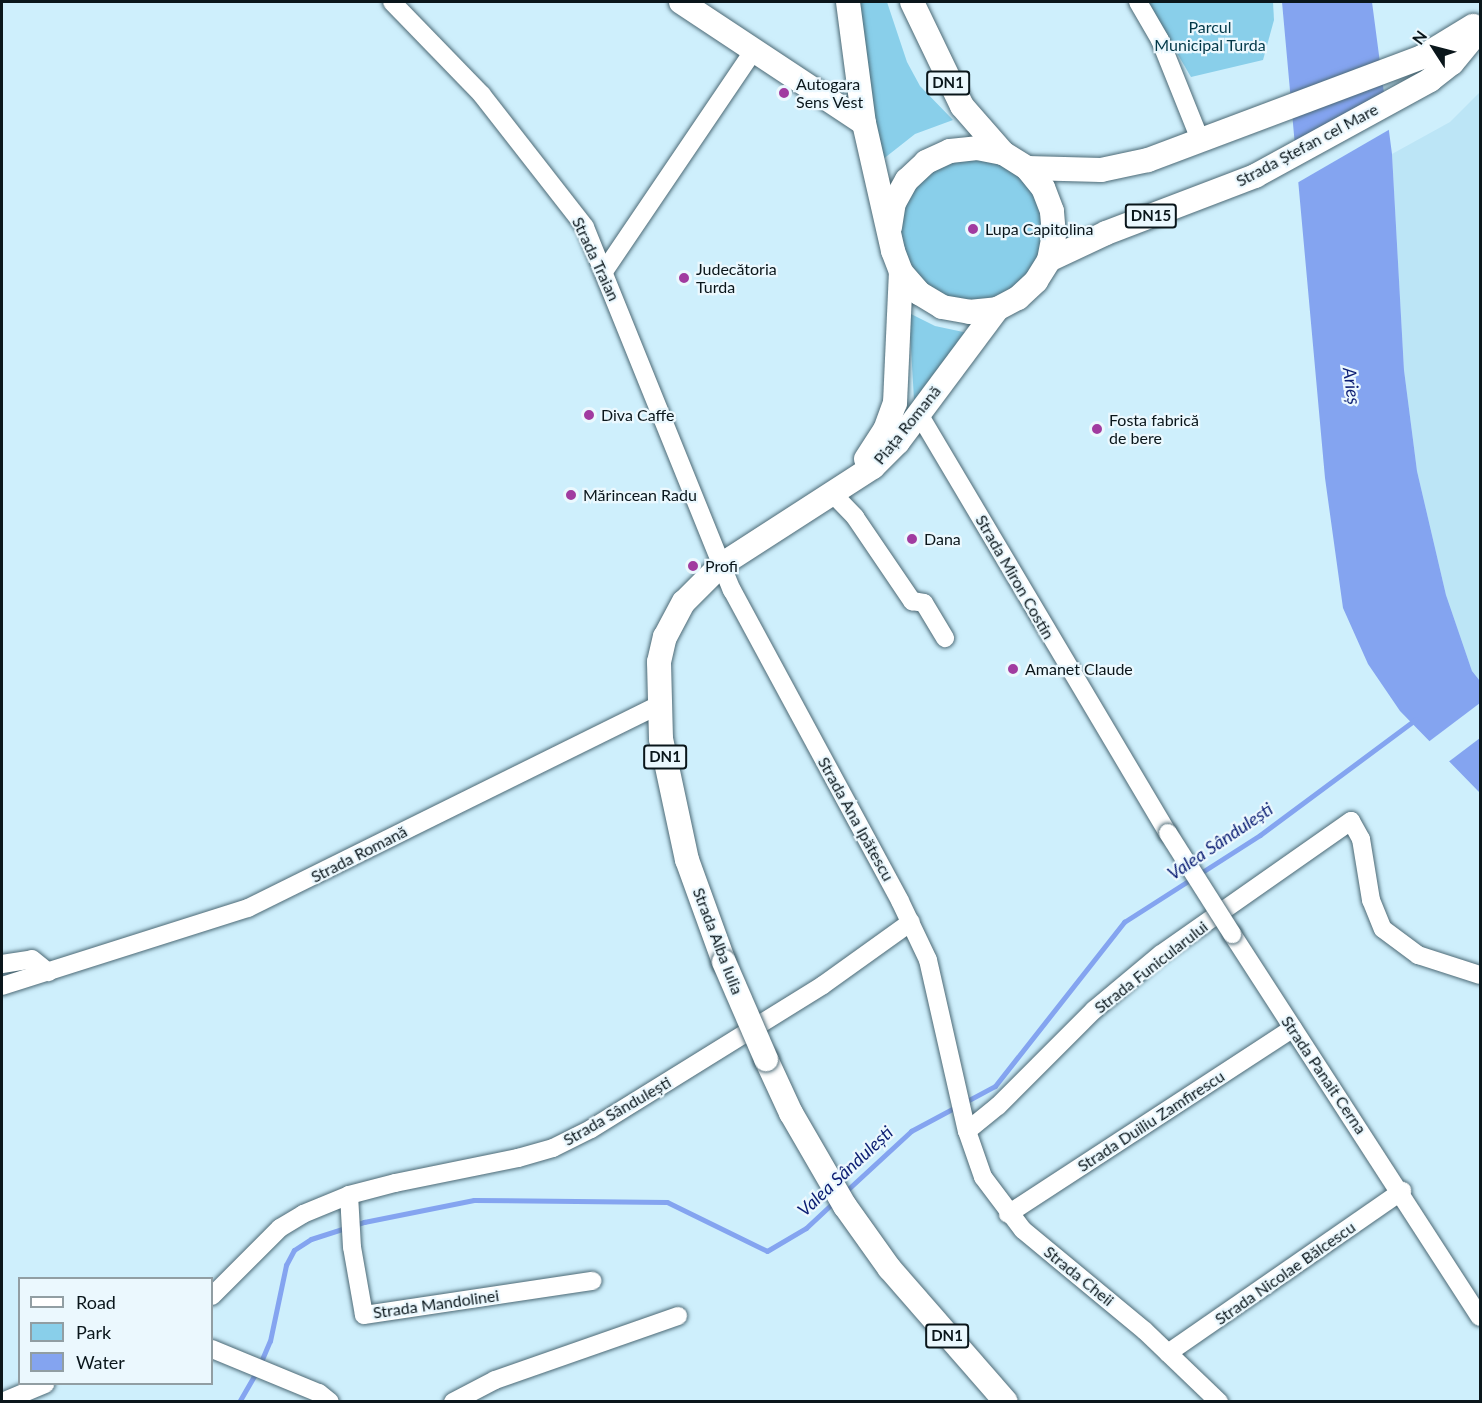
<!DOCTYPE html>
<meta charset="utf-8">
<style>
body{margin:0}
#map{position:relative;width:1482px;height:1403px;overflow:hidden;background:#ceeffc;font-family:Lato,sans-serif}
div>[style]{position:absolute}
.built>*{inset:0;background:#bce5f6}
.green>*{inset:0;background:#89cfea}
.water>*{inset:0;background:#84a4f0}
.pier>*{inset:0;background:#ceeffc}
.stream>*{height:5px;margin:-2.5px;padding:0 2.5px;transform-origin:2.5px;border-radius:2.5px;background:#84a4f0}
.roads{filter:drop-shadow(0 0 2px #4c6975) drop-shadow(0 0 2px #4c6975)}
.minor>*{height:18px;margin:-9px;padding:0 9px;transform-origin:9px;border-radius:9px;background:#fff}
.major>*{height:24px;margin:-12px;padding:0 12px;transform-origin:12px;border-radius:12px;background:#fff}
.bridges{filter:drop-shadow(0 0 2px #4c6975) drop-shadow(0 0 2px #4c6975)}
.minor-bridge>*{height:18px;margin:-9px;padding:0 9px;transform-origin:9px;border-radius:9px;background:#fff}
.major-bridge>*{height:24px;margin:-12px;padding:0 12px;transform-origin:12px;border-radius:12px;background:#fff}
.dots>*{width:16px;height:16px;translate:-50% -50%;box-sizing:border-box;border:3px solid #ebf8fe;border-radius:50%}
span{translate:-50% -50%;white-space:nowrap;text-align:center;line-height:1.15;-webkit-text-stroke:4.5px #ebf8fe;paint-order:stroke}
.shield-label span{padding:2px 4px;background:#ebf8fe;border:2px solid;border-radius:4px;-webkit-text-stroke-width:0}
.shield-label{font-size:15px;color:#0a161b;font-weight:700}
.park-label{font-size:16px;color:#013747}
.poi-label{font-size:16px;color:#0a161b}
.left{translate:0 -50%;text-align:left}
.street-label{font-size:16px;color:#0a161b}
.water-label{font-size:18px;color:#0b1d73;font-style:italic}
.frame{position:absolute;inset:0;border:3px solid #0a161b;pointer-events:none}
.legend{position:absolute;left:18px;top:1277px;width:195px;height:108px;box-sizing:border-box;background:#ebf8fe;border:2px solid #919ea3;margin:0;padding:8px 10px;list-style:none;font-size:18px;color:#0a161b}
.legend li{display:flex;align-items:center;gap:12px;height:30px}
.legend b{width:30px;border:2px solid #919ea3}
.north{position:absolute;left:1404px;top:18px;width:60px;height:60px;-webkit-text-stroke:4px #ebf8fe;paint-order:stroke;rotate:306deg;font-size:16px;font-weight:700;line-height:24px;text-align:center;color:#0a161b}
.north::after{content:'';display:block;margin:auto;width:21px;height:27px;background:#0a161b;clip-path:polygon(50% 0,100% 100%,50% 72%,0 100%)}
</style>
<div id="map">
<div class="built">
<div style="clip-path:polygon(1480px 92px,1480px 681px,1472px 671px,1446px 595px,1417px 471px,1404px 370px,1392px 154px,1450px 122px)"></div>
</div>
<div class="green">
<div style="clip-path:polygon(856px 2px,887px 2px,907px 62px,920px 86px,953px 120px,915px 134px,882px 160px)"></div>
<div style="clip-path:polygon(1147px 2px,1273px 2px,1274px 20px,1263px 60px,1191px 77px)"></div>
<div style="clip-path:polygon(987px 157px,1020px 173px,1041px 202px,1046px 237px,1023px 286px,973px 306px,923px 289px,897px 242px,900px 206px,934px 165px)"></div>
<div style="clip-path:polygon(909px 313px,935px 326px,968px 333px,914px 400px)"></div>
</div>
<div class="water">
<div style="clip-path:polygon(1282px 2px,1372px 2px,1392px 154px,1404px 370px,1417px 471px,1446px 595px,1472px 671px,1480px 681px,1480px 793px,1400px 711px,1368px 664px,1343px 608px,1325px 478px)"></div>
</div>
<div class="pier">
<div style="clip-path:polygon(1388px 98px,1392px 128px,1297px 183px,1293px 150px)"></div>
<div style="clip-path:polygon(1480px 703px,1480px 738px,1447px 763px,1427px 743px)"></div>
</div>
<div class="stream">
<div style="left:845px;top:1192px;width:90px;rotate:-42.7deg"></div>
<div style="left:911px;top:1131px;width:95px;rotate:-28.2deg"></div>
<div style="left:995px;top:1086px;width:209px;rotate:-51.8deg"></div>
<div style="left:1124px;top:922px;width:161px;rotate:-32.6deg"></div>
<div style="left:1260px;top:835px;width:194px;rotate:-36.6deg"></div>
<div style="left:260px;top:1364px;width:25px;rotate:-67deg"></div>
<div style="left:270px;top:1341px;width:78px;rotate:-78.1deg"></div>
<div style="left:286px;top:1265px;width:17px;rotate:-62deg"></div>
<div style="left:294px;top:1250px;width:20px;rotate:-33deg"></div>
<div style="left:311px;top:1239px;width:56px;rotate:-17.8deg"></div>
<div style="left:364px;top:1222px;width:112px;rotate:-11.3deg"></div>
<div style="left:474px;top:1200px;width:193px;rotate:0.6deg"></div>
<div style="left:667px;top:1202px;width:111px;rotate:26.1deg"></div>
<div style="left:767px;top:1251px;width:45px;rotate:-30.5deg"></div>
<div style="left:806px;top:1228px;width:41px;rotate:-43deg"></div>
<div style="left:239px;top:1402px;width:34px;rotate:-60deg"></div>
</div>
<div class="roads">
<div class="minor">
<div style="left:392px;top:2px;width:129px;rotate:45.9deg"></div>
<div style="left:482px;top:95px;width:167px;rotate:52deg"></div>
<div style="left:585px;top:227px;width:392px;rotate:68deg"></div>
<div style="left:732px;top:590px;width:353px;rotate:61.6deg"></div>
<div style="left:900px;top:901px;width:65px;rotate:64.6deg"></div>
<div style="left:928px;top:960px;width:175px;rotate:77.2deg"></div>
<div style="left:967px;top:1131px;width:49px;rotate:70.8deg"></div>
<div style="left:983px;top:1177px;width:66px;rotate:53deg"></div>
<div style="left:1023px;top:1230px;width:158px;rotate:39.6deg"></div>
<div style="left:1145px;top:1331px;width:103px;rotate:43.8deg"></div>
<div style="left:1138px;top:2px;width:44px;rotate:59.9deg"></div>
<div style="left:1160px;top:40px;width:110px;rotate:68.1deg"></div>
<div style="left:605px;top:270px;width:266px;rotate:-55.9deg"></div>
<div style="left:919px;top:414px;width:487px;rotate:59.3deg"></div>
<div style="left:833px;top:494px;width:32px;rotate:46deg"></div>
<div style="left:855px;top:517px;width:102px;rotate:55.8deg"></div>
<div style="left:912px;top:601px;width:12px;rotate:9deg"></div>
<div style="left:924px;top:603px;width:41px;rotate:59deg"></div>
<div style="left:1232px;top:934px;width:456px;rotate:57.1deg"></div>
<div style="left:2px;top:964px;width:30px;rotate:-9deg"></div>
<div style="left:32px;top:959px;width:21px;rotate:39deg"></div>
<div style="left:2px;top:986px;width:258px;rotate:-17.6deg"></div>
<div style="left:248px;top:908px;width:458px;rotate:-26.3deg"></div>
<div style="left:967px;top:1131px;width:40px;rotate:-39deg"></div>
<div style="left:998px;top:1106px;width:136px;rotate:-45deg"></div>
<div style="left:1094px;top:1010px;width:87px;rotate:-39.9deg"></div>
<div style="left:1161px;top:954px;width:232px;rotate:-35deg"></div>
<div style="left:1351px;top:821px;width:21px;rotate:61deg"></div>
<div style="left:1361px;top:839px;width:62px;rotate:80.7deg"></div>
<div style="left:1371px;top:900px;width:31px;rotate:68deg"></div>
<div style="left:1383px;top:929px;width:44px;rotate:36.6deg"></div>
<div style="left:1418px;top:955px;width:65px;rotate:17.9deg"></div>
<div style="left:349px;top:1195px;width:52px;rotate:86.7deg"></div>
<div style="left:352px;top:1247px;width:69px;rotate:80deg"></div>
<div style="left:364px;top:1315px;width:231px;rotate:-8.5deg"></div>
<div style="left:1008px;top:1214px;width:340px;rotate:-33.1deg"></div>
<div style="left:212px;top:1296px;width:96px;rotate:-45deg"></div>
<div style="left:280px;top:1228px;width:27px;rotate:-31deg"></div>
<div style="left:303px;top:1214px;width:50px;rotate:-22.4deg"></div>
<div style="left:349px;top:1195px;width:48px;rotate:-14.6deg"></div>
<div style="left:395px;top:1183px;width:126px;rotate:-11.5deg"></div>
<div style="left:518px;top:1158px;width:36px;rotate:-16deg"></div>
<div style="left:553px;top:1148px;width:42px;rotate:-26.6deg"></div>
<div style="left:591px;top:1129px;width:273px;rotate:-31.8deg"></div>
<div style="left:823px;top:985px;width:108px;rotate:-35.6deg"></div>
<div style="left:212px;top:1349px;width:116px;rotate:22.4deg"></div>
<div style="left:319px;top:1393px;width:14px;rotate:39deg"></div>
<div style="left:1168px;top:1353px;width:285px;rotate:-34.7deg"></div>
<div style="left:2px;top:1402px;width:47px;rotate:-22.7deg"></div>
<div style="left:453px;top:1402px;width:47px;rotate:-27.6deg"></div>
<div style="left:495px;top:1380px;width:194px;rotate:-19.3deg"></div>
</div>
<div class="major">
<div style="left:681px;top:2px;width:219px;rotate:33.5deg"></div>
<div style="left:848px;top:2px;width:122px;rotate:82.5deg"></div>
<div style="left:864px;top:123px;width:131px;rotate:77.2deg"></div>
<div style="left:893px;top:251px;width:22px;rotate:69deg"></div>
<div style="left:901px;top:272px;width:28px;rotate:49deg"></div>
<div style="left:919px;top:293px;width:27px;rotate:31deg"></div>
<div style="left:942px;top:307px;width:27px;rotate:10deg"></div>
<div style="left:969px;top:312px;width:28px;rotate:-6deg"></div>
<div style="left:997px;top:309px;width:24px;rotate:-28deg"></div>
<div style="left:1018px;top:298px;width:25px;rotate:-43deg"></div>
<div style="left:1036px;top:281px;width:25px;rotate:-58deg"></div>
<div style="left:1049px;top:260px;width:25px;rotate:-79deg"></div>
<div style="left:1054px;top:235px;width:24px;rotate:-95deg"></div>
<div style="left:1052px;top:211px;width:25px;rotate:-111deg"></div>
<div style="left:1043px;top:188px;width:26px;rotate:-129deg"></div>
<div style="left:1027px;top:168px;width:28px;rotate:-148deg"></div>
<div style="left:1003px;top:153px;width:62px;rotate:-131.1deg"></div>
<div style="left:962px;top:106px;width:115px;rotate:-115.7deg"></div>
<div style="left:1027px;top:168px;width:74px;rotate:1.5deg"></div>
<div style="left:1101px;top:170px;width:48px;rotate:-12deg"></div>
<div style="left:1148px;top:160px;width:293px;rotate:-20.6deg"></div>
<div style="left:1422px;top:57px;width:60px;rotate:-31.3deg"></div>
<div style="left:890px;top:227px;width:24px;rotate:-81deg"></div>
<div style="left:894px;top:203px;width:26px;rotate:-61deg"></div>
<div style="left:907px;top:180px;width:26px;rotate:-43deg"></div>
<div style="left:926px;top:162px;width:26px;rotate:-25deg"></div>
<div style="left:950px;top:151px;width:27px;rotate:-6deg"></div>
<div style="left:977px;top:148px;width:26px;rotate:11deg"></div>
<div style="left:1049px;top:260px;width:63px;rotate:-25.3deg"></div>
<div style="left:1106px;top:233px;width:160px;rotate:-20.9deg"></div>
<div style="left:1255px;top:176px;width:200px;rotate:-28.7deg"></div>
<div style="left:1430px;top:80px;width:28px;rotate:-38deg"></div>
<div style="left:1452px;top:63px;width:44px;rotate:-50.5deg"></div>
<div style="left:866px;top:459px;width:35px;rotate:-57deg"></div>
<div style="left:885px;top:430px;width:29px;rotate:-70deg"></div>
<div style="left:895px;top:403px;width:131px;rotate:-87.4deg"></div>
<div style="left:724px;top:962px;width:109px;rotate:-109.9deg"></div>
<div style="left:687px;top:860px;width:124px;rotate:-102.1deg"></div>
<div style="left:661px;top:739px;width:77px;rotate:-91.5deg"></div>
<div style="left:659px;top:662px;width:26px;rotate:-77deg"></div>
<div style="left:665px;top:637px;width:40px;rotate:-62deg"></div>
<div style="left:684px;top:602px;width:52px;rotate:-45deg"></div>
<div style="left:721px;top:565px;width:181px;rotate:-32.8deg"></div>
<div style="left:873px;top:467px;width:35px;rotate:-45deg"></div>
<div style="left:898px;top:442px;width:166px;rotate:-53.3deg"></div>
<div style="left:766px;top:1059px;width:60px;rotate:65.2deg"></div>
<div style="left:791px;top:1113px;width:108px;rotate:59.9deg"></div>
<div style="left:845px;top:1206px;width:77px;rotate:54.5deg"></div>
<div style="left:890px;top:1269px;width:176px;rotate:48.9deg"></div>
</div>
</div>
<div class="bridges">
<div class="minor-bridge">
<div style="left:1168px;top:833px;width:120px;rotate:57.6deg"></div>
</div>
<div class="major-bridge">
<div style="left:724px;top:962px;width:106px;rotate:66.6deg"></div>
</div>
</div>
<div class="dots">
<div style="left:784px;top:93px;background:#a13ba0"></div>
<div style="left:973px;top:229px;background:#a13ba0"></div>
<div style="left:684px;top:278px;background:#a13ba0"></div>
<div style="left:589px;top:415px;background:#a13ba0"></div>
<div style="left:1097px;top:429px;background:#a13ba0"></div>
<div style="left:571px;top:495px;background:#a13ba0"></div>
<div style="left:912px;top:539px;background:#a13ba0"></div>
<div style="left:693px;top:566px;background:#a13ba0"></div>
<div style="left:1013px;top:669px;background:#a13ba0"></div>
</div>
<div class="shield-label">
<span style="left:948px;top:83px">DN1</span>
<span style="left:1151px;top:216px">DN15</span>
<span style="left:665px;top:757px">DN1</span>
<span style="left:947px;top:1336px">DN1</span>
</div>
<div class="park-label">
<span style="left:1210px;top:36px">Parcul<br>Municipal Turda</span>
</div>
<div class="poi-label">
<span class="left" style="left:796px;top:93px">Autogara<br>Sens Vest</span>
<span class="left" style="left:985px;top:229px">Lupa Capitolina</span>
<span class="left" style="left:696px;top:278px">Judecătoria<br>Turda</span>
<span class="left" style="left:601px;top:415px">Diva Caffe</span>
<span class="left" style="left:1109px;top:429px">Fosta fabrică<br>de bere</span>
<span class="left" style="left:583px;top:495px">Mărincean Radu</span>
<span class="left" style="left:924px;top:539px">Dana</span>
<span class="left" style="left:705px;top:566px">Profi</span>
<span class="left" style="left:1025px;top:669px">Amanet Claude</span>
</div>
<div class="street-label">
<span style="left:1307px;top:145px;rotate:-28deg">Strada Ștefan cel Mare</span>
<span style="left:596px;top:259px;rotate:65deg">Strada Traian</span>
<span style="left:907px;top:425px;rotate:-51deg">Piața Romană</span>
<span style="left:1015px;top:577px;rotate:60deg">Strada Miron Costin</span>
<span style="left:856px;top:819px;rotate:61deg">Strada Ana Ipătescu</span>
<span style="left:359px;top:854px;rotate:-27deg">Strada Romană</span>
<span style="left:718px;top:941px;rotate:69deg">Strada Alba Iulia</span>
<span style="left:1151px;top:967px;rotate:-38deg">Strada Funicularului</span>
<span style="left:1324px;top:1075px;rotate:56deg">Strada Panait Cerna</span>
<span style="left:617px;top:1111px;rotate:-30deg">Strada Sândulești</span>
<span style="left:1151px;top:1121px;rotate:-33deg">Strada Duiliu Zamfirescu</span>
<span style="left:1285px;top:1273px;rotate:-35deg">Strada Nicolae Bălcescu</span>
<span style="left:1079px;top:1276px;rotate:39deg">Strada Cheii</span>
<span style="left:436px;top:1304px;rotate:-8deg">Strada Mandolinei</span>
</div>
<div class="water-label">
<span style="left:1352px;top:386px;rotate:82deg">Arieș</span>
<span style="left:1220px;top:841px;rotate:-34deg">Valea Sândulești</span>
<span style="left:845px;top:1171px;rotate:-43deg">Valea Sândulești</span>
</div>
<div class="frame"></div>
<ul class="legend">
<li><b style="height:8px;background:#fff"></b>Road</li>
<li><b style="height:16px;background:#89cfea"></b>Park</li>
<li><b style="height:16px;background:#84a4f0"></b>Water</li>
</ul>
<div class="north">N</div>
</div>
